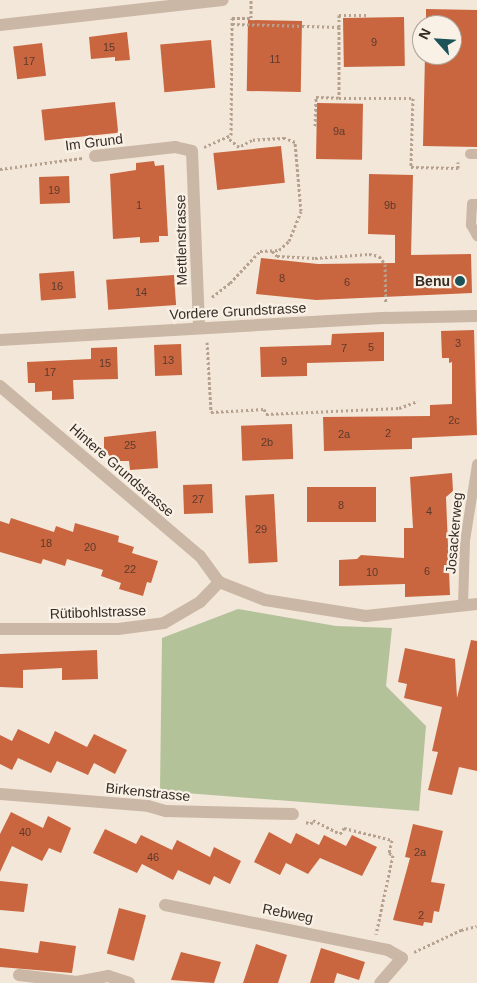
<!DOCTYPE html>
<meta charset="utf-8">
<style>
body{margin:0}
#map{position:relative;width:477px;height:983px;overflow:hidden;background:#f2e7d9;font-family:Helvetica,sans-serif}
div>[style]{position:absolute}
.green>*{inset:0;background:#b3c299}
.building>*{inset:0;background:#ca663f;transform-origin:0 0}
.path>*{height:3px;margin-top:-1.5px;transform-origin:0;background:repeating-linear-gradient(90deg,#b6a18f 0 2.5px,transparent 0 5px)}
.lane>*{height:10px;margin:-5px;padding:0 5px;transform-origin:5px;border-radius:5px;background:#cbb7a5}
.street>*{height:12px;margin:-6px;padding:0 6px;transform-origin:6px;border-radius:6px;background:#cbb7a5}
.dots>*{width:14px;height:14px;translate:-50% -50%;box-sizing:border-box;border:2px solid #faf1e6;border-radius:50%}
span{translate:-50% -50%;white-space:nowrap;text-align:center;line-height:1.15;-webkit-text-stroke:4.5px #faf1e6;paint-order:stroke}
.number-label{font-size:11px;color:#5b3a2c}
.number-label span{-webkit-text-stroke-width:0}
.street-label{font-size:14px;color:#362c26}
.poi-label{font-size:14px;color:#362c26;font-weight:700}
.right{translate:-100% -50%;text-align:right}
.north{position:absolute;left:412px;top:15px;width:50px;height:50px;box-sizing:border-box;background:#faf1e6;border:1px solid #aca299;border-radius:50%;rotate:296deg;font-size:14px;font-weight:700;line-height:20px;text-align:center;color:#362c26}
.north::after{content:'';display:block;margin:auto;width:18px;height:22px;background:#1b5359;clip-path:polygon(50% 0,100% 100%,50% 72%,0 100%)}
</style>
<div id="map">
<div class="green">
<div style="clip-path:polygon(238px 609px,336px 626px,392px 628px,386px 686px,426px 726px,419px 811px,160px 791px,162px 638px)"></div>
</div>
<div class="building">
<div style="clip-path:polygon(426px 9px,477px 10px,477px 147px,423px 146px,425px 55px,452px 55px,452px 25px,426px 25px)"></div>
<div style="left:404px;top:17px;width:49px;height:61px;rotate:89deg"></div>
<div style="left:248px;top:20px;width:54px;height:71px;rotate:1deg"></div>
<div style="clip-path:polygon(127px 32px,130px 60px,115px 61px,115px 57px,91px 59px,89px 37px)"></div>
<div style="left:211px;top:40px;width:48px;height:51px;rotate:85deg"></div>
<div style="left:42px;top:43px;width:33px;height:29px;rotate:83deg"></div>
<div style="left:115px;top:102px;width:31px;height:74px;rotate:84deg"></div>
<div style="left:317px;top:103px;width:46px;height:56px;rotate:1deg"></div>
<div style="left:281px;top:146px;width:37px;height:68px;rotate:84deg"></div>
<div style="clip-path:polygon(154px 161px,155px 166px,164px 165px,168px 236px,159px 236px,159px 242px,140px 243px,140px 237px,113px 239px,110px 174px,136px 170px,136px 163px)"></div>
<div style="clip-path:polygon(369px 174px,413px 175px,411px 255px,471px 254px,472px 293px,316px 300px,256px 294px,261px 258px,318px 264px,395px 263px,395px 235px,368px 234px)"></div>
<div style="left:69px;top:176px;width:27px;height:30px;rotate:88deg"></div>
<div style="left:74px;top:271px;width:27px;height:35px;rotate:86deg"></div>
<div style="left:174px;top:275px;width:30px;height:68px;rotate:86deg"></div>
<div style="clip-path:polygon(474px 330px,477px 435px,412px 438px,412px 449px,324px 451px,323px 417px,430px 416px,430px 405px,452px 404px,452px 362px,449px 363px,449px 358px,442px 358px,441px 331px)"></div>
<div style="clip-path:polygon(384px 332px,384px 361px,307px 363px,307px 376px,261px 377px,260px 347px,331px 345px,332px 334px)"></div>
<div style="left:181px;top:344px;width:31px;height:27px;rotate:88deg"></div>
<div style="clip-path:polygon(117px 347px,118px 379px,73px 380px,74px 399px,52px 400px,52px 391px,35px 392px,35px 383px,28px 383px,27px 362px,91px 359px,91px 348px)"></div>
<div style="left:292px;top:424px;width:35px;height:51px;rotate:88deg"></div>
<div style="clip-path:polygon(156px 431px,158px 468px,130px 470px,129px 461px,116px 461px,104px 451px,104px 437px)"></div>
<div style="clip-path:polygon(452px 473px,453px 491px,446px 497px,450px 595px,405px 597px,405px 584px,339px 586px,339px 560px,357px 559px,361px 555px,404px 558px,404px 528px,413px 528px,410px 477px)"></div>
<div style="left:212px;top:484px;width:29px;height:29px;rotate:88deg"></div>
<div style="left:376px;top:487px;width:35px;height:69px;rotate:90deg"></div>
<div style="left:274px;top:494px;width:68px;height:29px;rotate:87deg"></div>
<div style="clip-path:polygon(11px 518px,54px 532px,56px 526px,73px 532px,75px 523px,119px 536px,118px 542px,134px 547px,132px 553px,158px 561px,151px 583px,147px 582px,143px 596px,119px 589px,121px 583px,101px 576px,103px 570px,67px 559px,65px 566px,43px 559px,41px 564px,0 552px,0 521px,9px 524px)"></div>
<div style="clip-path:polygon(471px 640px,477px 641px,477px 771px,459px 767px,452px 795px,428px 790px,438px 752px,432px 751px,442px 707px,404px 698px,407px 684px,398px 682px,405px 648px,455px 659px,457px 698px)"></div>
<div style="clip-path:polygon(97px 650px,98px 679px,62px 680px,62px 668px,23px 670px,23px 688px,0 687px,0 654px)"></div>
<div style="clip-path:polygon(18px 729px,49px 744px,55px 731px,87px 747px,94px 734px,127px 750px,115px 774px,94px 763px,88px 775px,57px 761px,51px 773px,18px 758px,12px 770px,0 764px,0 735px,12px 741px)"></div>
<div style="clip-path:polygon(11px 812px,43px 828px,48px 816px,71px 828px,61px 853px,49px 848px,42px 861px,12px 846px,0 872px,0 834px)"></div>
<div style="clip-path:polygon(413px 824px,443px 831px,431px 882px,445px 884px,439px 912px,434px 911px,432px 923px,424px 922px,423px 926px,393px 920px,410px 858px,405px 857px)"></div>
<div style="clip-path:polygon(105px 829px,136px 844px,141px 835px,172px 850px,177px 840px,210px 857px,214px 847px,241px 861px,230px 884px,214px 876px,210px 885px,178px 870px,173px 880px,142px 864px,137px 873px,93px 853px)"></div>
<div style="clip-path:polygon(269px 832px,291px 844px,296px 833px,319px 845px,324px 835px,346px 846px,352px 835px,377px 847px,362px 876px,320px 858px,308px 874px,286px 863px,280px 875px,254px 862px)"></div>
<div style="clip-path:polygon(0 881px,28px 884px,24px 912px,0 910px)"></div>
<div style="left:119px;top:908px;width:28px;height:47px;rotate:15deg"></div>
<div style="clip-path:polygon(40px 941px,76px 946px,72px 973px,0 967px,0 948px,38px 953px)"></div>
<div style="clip-path:polygon(256px 944px,287px 955px,278px 983px,243px 983px)"></div>
<div style="clip-path:polygon(321px 948px,365px 962px,359px 980px,337px 973px,334px 983px,310px 983px)"></div>
<div style="clip-path:polygon(181px 952px,221px 962px,214px 983px,171px 980px)"></div>
</div>
<div class="path">
<div style="left:232px;top:24px;width:107px;rotate:1.6deg"></div>
<div style="left:339px;top:27px;width:71px;rotate:90deg"></div>
<div style="left:339px;top:98px;width:74px"></div>
<div style="left:413px;top:98px;width:69px;rotate:91.7deg"></div>
<div style="left:411px;top:167px;width:47px;rotate:1.2deg"></div>
<div style="left:458px;top:168px;width:6px;rotate:-90deg"></div>
<div style="left:339px;top:27px;width:12px;rotate:-90deg"></div>
<div style="left:339px;top:15px;width:27px"></div>
<div style="left:315px;top:126px;width:29px;rotate:-88deg"></div>
<div style="left:316px;top:97px;width:23px;rotate:2deg"></div>
<div style="left:204px;top:147px;width:30px;rotate:-24deg"></div>
<div style="left:231px;top:135px;width:117px;rotate:-89.5deg"></div>
<div style="left:232px;top:18px;width:19px"></div>
<div style="left:251px;top:18px;width:18px;rotate:-90deg"></div>
<div style="left:0;top:169px;width:83px;rotate:-7.6deg"></div>
<div style="left:272px;top:251px;width:7px;rotate:45deg"></div>
<div style="left:277px;top:256px;width:38px;rotate:3deg"></div>
<div style="left:315px;top:258px;width:54px;rotate:-4.2deg"></div>
<div style="left:369px;top:254px;width:10px;rotate:11deg"></div>
<div style="left:379px;top:256px;width:10px;rotate:53deg"></div>
<div style="left:385px;top:264px;width:39px;rotate:89deg"></div>
<div style="left:212px;top:297px;width:23px;rotate:-38deg"></div>
<div style="left:230px;top:283px;width:44px;rotate:-46.8deg"></div>
<div style="left:260px;top:251px;width:19px;rotate:-3deg"></div>
<div style="left:279px;top:250px;width:13px;rotate:-42deg"></div>
<div style="left:289px;top:241px;width:32px;rotate:-68deg"></div>
<div style="left:301px;top:211px;width:69px;rotate:-95deg"></div>
<div style="left:295px;top:142px;width:11px;rotate:-158deg"></div>
<div style="left:285px;top:138px;width:33px;rotate:177deg"></div>
<div style="left:252px;top:140px;width:15px;rotate:152deg"></div>
<div style="left:239px;top:147px;width:14px;rotate:-141deg"></div>
<div style="left:207px;top:342px;width:70px;rotate:86.7deg"></div>
<div style="left:211px;top:412px;width:53px;rotate:-3.2deg"></div>
<div style="left:264px;top:409px;width:5px;rotate:68deg"></div>
<div style="left:266px;top:414px;width:133px;rotate:-2.6deg"></div>
<div style="left:399px;top:408px;width:20px;rotate:-20deg"></div>
<div style="left:306px;top:822px;width:5px;rotate:22deg"></div>
<div style="left:311px;top:824px;width:4px;rotate:-63deg"></div>
<div style="left:313px;top:820px;width:30px;rotate:27deg"></div>
<div style="left:340px;top:834px;width:7px;rotate:-56deg"></div>
<div style="left:344px;top:828px;width:49px;rotate:14deg"></div>
<div style="left:392px;top:840px;width:13px;rotate:103deg"></div>
<div style="left:389px;top:853px;width:4px;rotate:27deg"></div>
<div style="left:393px;top:855px;width:81px;rotate:102.1deg"></div>
<div style="left:414px;top:952px;width:52px;rotate:-25.1deg"></div>
<div style="left:461px;top:930px;width:16px;rotate:-14deg"></div>
</div>
<div class="lane">
<div style="left:470px;top:154px;width:7px"></div>
<div style="left:477px;top:204px;width:5px;rotate:180deg"></div>
<div style="left:472px;top:204px;width:21px;rotate:93deg"></div>
<div style="left:471px;top:225px;width:13px;rotate:61deg"></div>
<div style="left:463px;top:605px;width:64px;rotate:-88.2deg"></div>
<div style="left:465px;top:541px;width:78px;rotate:-81.1deg"></div>
</div>
<div class="street">
<div style="left:0;top:25px;width:224px;rotate:-6.4deg"></div>
<div style="left:95px;top:156px;width:81px;rotate:-6.4deg"></div>
<div style="left:175px;top:147px;width:17px;rotate:13deg"></div>
<div style="left:192px;top:151px;width:177px;rotate:87.7deg"></div>
<div style="left:0;top:340px;width:387px;rotate:-3.3deg"></div>
<div style="left:386px;top:318px;width:91px;rotate:-1.3deg"></div>
<div style="left:0;top:386px;width:262px;rotate:40.4deg"></div>
<div style="left:200px;top:556px;width:32px;rotate:54deg"></div>
<div style="left:0;top:629px;width:118px"></div>
<div style="left:118px;top:629px;width:46px;rotate:-7.4deg"></div>
<div style="left:164px;top:623px;width:42px;rotate:-30.3deg"></div>
<div style="left:200px;top:602px;width:28px;rotate:-46deg"></div>
<div style="left:219px;top:582px;width:49px;rotate:21.4deg"></div>
<div style="left:265px;top:600px;width:102px;rotate:9deg"></div>
<div style="left:366px;top:616px;width:112px;rotate:-6.2deg"></div>
<div style="left:0;top:794px;width:148px;rotate:4.6deg"></div>
<div style="left:148px;top:806px;width:19px;rotate:16deg"></div>
<div style="left:166px;top:811px;width:127px;rotate:1.4deg"></div>
<div style="left:165px;top:905px;width:227px;rotate:11.4deg"></div>
<div style="left:388px;top:950px;width:16px;rotate:30deg"></div>
<div style="left:402px;top:958px;width:33px;rotate:131deg"></div>
<div style="left:19px;top:975px;width:58px;rotate:6.9deg"></div>
<div style="left:77px;top:982px;width:32px;rotate:-11deg"></div>
<div style="left:108px;top:976px;width:22px;rotate:18deg"></div>
</div>
<div class="dots">
<div style="left:460px;top:281px;background:#1b5359"></div>
</div>
<div class="number-label">
<span style="left:374px;top:42px">9</span>
<span style="left:109px;top:47px">15</span>
<span style="left:275px;top:59px">11</span>
<span style="left:29px;top:61px">17</span>
<span style="left:339px;top:131px">9a</span>
<span style="left:54px;top:190px">19</span>
<span style="left:139px;top:205px">1</span>
<span style="left:390px;top:205px">9b</span>
<span style="left:282px;top:278px">8</span>
<span style="left:347px;top:282px">6</span>
<span style="left:57px;top:286px">16</span>
<span style="left:141px;top:292px">14</span>
<span style="left:458px;top:343px">3</span>
<span style="left:371px;top:347px">5</span>
<span style="left:344px;top:348px">7</span>
<span style="left:168px;top:360px">13</span>
<span style="left:284px;top:361px">9</span>
<span style="left:105px;top:363px">15</span>
<span style="left:50px;top:372px">17</span>
<span style="left:454px;top:420px">2c</span>
<span style="left:388px;top:433px">2</span>
<span style="left:344px;top:434px">2a</span>
<span style="left:267px;top:442px">2b</span>
<span style="left:130px;top:445px">25</span>
<span style="left:198px;top:499px">27</span>
<span style="left:341px;top:505px">8</span>
<span style="left:429px;top:511px">4</span>
<span style="left:261px;top:529px">29</span>
<span style="left:46px;top:543px">18</span>
<span style="left:90px;top:547px">20</span>
<span style="left:130px;top:569px">22</span>
<span style="left:427px;top:571px">6</span>
<span style="left:372px;top:572px">10</span>
<span style="left:25px;top:832px">40</span>
<span style="left:420px;top:852px">2a</span>
<span style="left:153px;top:857px">46</span>
<span style="left:421px;top:915px">2</span>
</div>
<div class="street-label">
<span style="left:94px;top:142px;rotate:-7deg">Im Grund</span>
<span style="left:181px;top:240px;rotate:-91deg">Mettlenstrasse</span>
<span style="left:238px;top:311px;rotate:-3deg">Vordere Grundstrasse</span>
<span style="left:122px;top:470px;rotate:41deg">Hintere Grundstrasse</span>
<span style="left:454px;top:533px;rotate:-85deg">Josackerweg</span>
<span style="left:98px;top:612px;rotate:-2deg">Rütibohlstrasse</span>
<span style="left:148px;top:792px;rotate:6deg">Birkenstrasse</span>
<span style="left:288px;top:913px;rotate:11deg">Rebweg</span>
</div>
<div class="poi-label">
<span class="right" style="left:450px;top:281px">Benu</span>
</div>
<div class="north">N</div>
</div>
